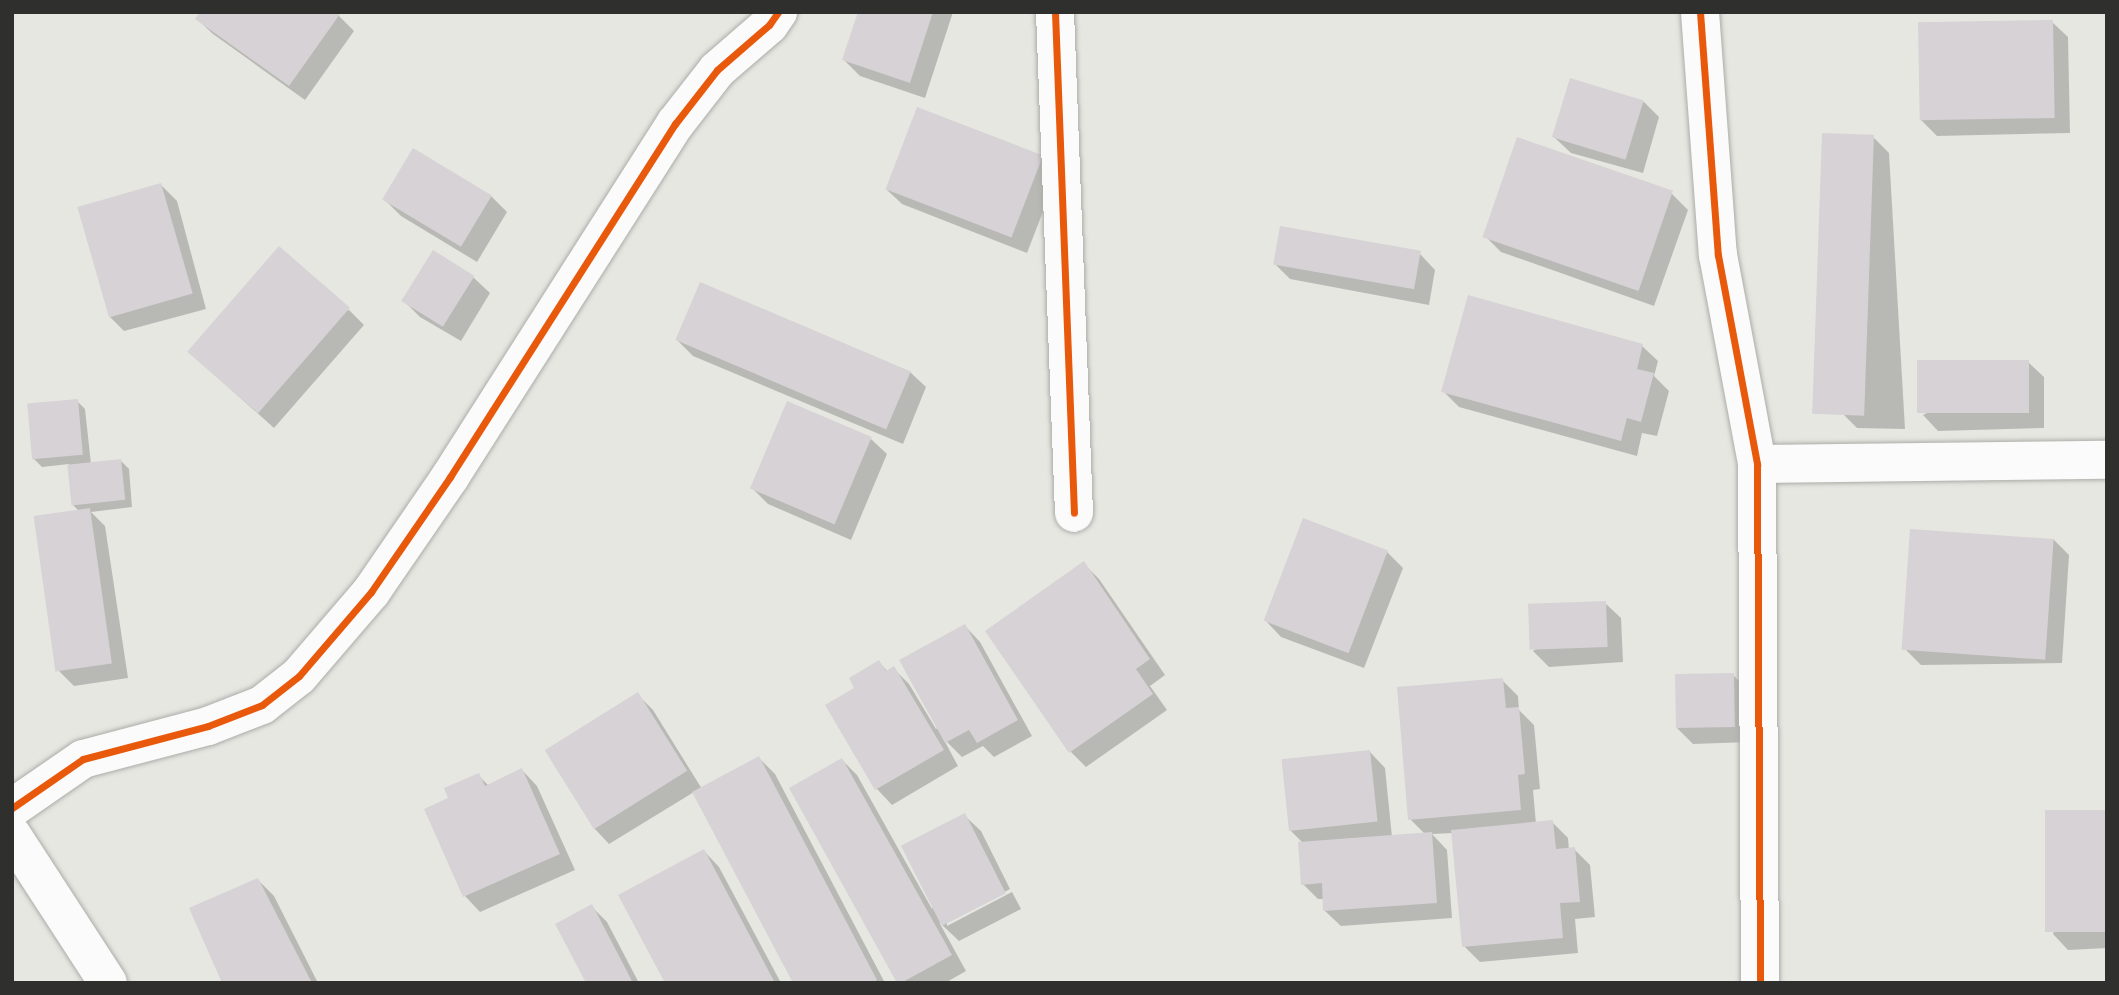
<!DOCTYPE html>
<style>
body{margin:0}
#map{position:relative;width:2119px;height:995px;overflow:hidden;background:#e7e7e2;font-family:"DM Sans",sans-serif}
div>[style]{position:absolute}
.shadow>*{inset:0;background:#0003}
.building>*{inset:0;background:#d6d2d5;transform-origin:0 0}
.roads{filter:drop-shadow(0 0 2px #acaca8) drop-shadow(0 0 2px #acaca8)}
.minor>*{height:38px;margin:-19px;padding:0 19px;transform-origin:19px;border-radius:19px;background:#fbfbfb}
.cycleway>*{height:7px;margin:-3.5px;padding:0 3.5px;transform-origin:3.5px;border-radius:3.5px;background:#e8590c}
span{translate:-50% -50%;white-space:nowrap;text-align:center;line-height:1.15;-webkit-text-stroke:6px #e8e8e1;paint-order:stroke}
.frame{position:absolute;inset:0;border:14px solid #2f2f2d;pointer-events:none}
</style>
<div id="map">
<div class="shadow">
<div style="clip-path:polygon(860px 12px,953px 12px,925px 98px,860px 76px,844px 60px)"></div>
<div style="clip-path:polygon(1637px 12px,1665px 12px,1639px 14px)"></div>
<div style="clip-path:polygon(338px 15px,354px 31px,305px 100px,213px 34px,197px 19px)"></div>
<div style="clip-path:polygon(2052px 22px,2068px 37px,2070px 133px,1937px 136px,1921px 120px)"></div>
<div style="clip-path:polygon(1644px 102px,1659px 117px,1643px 173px,1571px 153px,1555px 138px)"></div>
<div style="clip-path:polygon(1873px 137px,1889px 153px,1905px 429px,1857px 428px,1841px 412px)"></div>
<div style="clip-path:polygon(1042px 158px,1058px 173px,1027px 253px,902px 204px,886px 189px)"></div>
<div style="clip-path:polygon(161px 185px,177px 201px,206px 309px,124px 331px,109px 316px)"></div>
<div style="clip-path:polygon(1672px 194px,1688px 210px,1654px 306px,1501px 252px,1485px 236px)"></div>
<div style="clip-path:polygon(491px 196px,507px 212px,477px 262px,401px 216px,385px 200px)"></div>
<div style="clip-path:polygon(433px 253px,474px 278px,490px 293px,461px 341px,420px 317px,404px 301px)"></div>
<div style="clip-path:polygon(1420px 254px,1435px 270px,1429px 305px,1290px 279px,1275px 264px)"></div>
<div style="clip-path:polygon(701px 284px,910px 372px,926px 387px,903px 444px,693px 356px,677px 340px)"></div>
<div style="clip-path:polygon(349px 310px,364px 325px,274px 428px,189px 352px)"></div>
<div style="clip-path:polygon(1642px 346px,1658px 361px,1654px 376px,1669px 391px,1657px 436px,1642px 433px,1637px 456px,1459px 407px,1443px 391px)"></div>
<div style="clip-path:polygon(2028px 362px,2044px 377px,2044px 428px,1938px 431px,1923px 415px)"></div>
<div style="clip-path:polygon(77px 401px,85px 409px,91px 464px,121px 461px,129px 469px,132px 507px,91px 512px,105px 526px,128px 678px,74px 686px,59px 671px,79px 511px,73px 505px,69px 464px,42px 467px,34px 459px)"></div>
<div style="clip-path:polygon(871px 439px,887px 454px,851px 540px,768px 504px,752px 488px)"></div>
<div style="clip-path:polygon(2053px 539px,2069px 555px,2062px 663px,1921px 665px,1905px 649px)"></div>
<div style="clip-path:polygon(1387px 552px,1403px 568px,1364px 668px,1281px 637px,1266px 621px)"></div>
<div style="clip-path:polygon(1084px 564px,1099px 579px,1165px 675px,1150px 686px,1167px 710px,1086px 767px,1071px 752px)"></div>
<div style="clip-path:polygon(1605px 603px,1621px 618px,1623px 662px,1549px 667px,1533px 651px)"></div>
<div style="clip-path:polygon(965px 626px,980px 642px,1032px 736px,994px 757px,983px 746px,962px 757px,943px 738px,958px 766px,892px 805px,877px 789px,828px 706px,857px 689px,879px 662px,888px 672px,893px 668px,909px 684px,936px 729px,939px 727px)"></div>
<div style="clip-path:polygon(1733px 675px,1749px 691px,1750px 742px,1693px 744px,1677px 728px)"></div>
<div style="clip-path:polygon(1502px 680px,1518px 696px,1519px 710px,1534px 725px,1540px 789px,1533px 790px,1536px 824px,1552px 822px,1568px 838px,1569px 850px,1574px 849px,1590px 865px,1595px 917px,1575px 919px,1578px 953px,1480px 962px,1464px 946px,1453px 833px,1432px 834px,1447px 850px,1452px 918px,1341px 926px,1325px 911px,1325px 899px,1318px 899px,1303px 884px,1303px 843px,1290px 830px,1370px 752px,1385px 768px,1392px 837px,1425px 834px,1410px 819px)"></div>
<div style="clip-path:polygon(637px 694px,653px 710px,702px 789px,759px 758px,775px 774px,885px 983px,795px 983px,694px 792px,609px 844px,594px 828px,546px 750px)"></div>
<div style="clip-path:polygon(842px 760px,857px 775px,932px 909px,965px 816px,981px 831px,1010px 889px,947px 922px,947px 926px,1012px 892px,1021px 909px,959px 941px,939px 922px,966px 971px,945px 983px,899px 983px)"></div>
<div style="clip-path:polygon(522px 770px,537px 786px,575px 870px,480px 912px,465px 896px,451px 799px,478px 775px,489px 786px)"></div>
<div style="clip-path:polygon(2107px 812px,2107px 948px,2068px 950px,2053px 934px)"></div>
<div style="clip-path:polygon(704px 851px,719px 867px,781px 983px,667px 983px)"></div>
<div style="clip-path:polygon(258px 880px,274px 896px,318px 983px,224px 983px)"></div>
<div style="clip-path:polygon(591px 906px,607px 922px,639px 983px,588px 983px)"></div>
</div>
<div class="building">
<div style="clip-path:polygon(200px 12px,337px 12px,340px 14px,289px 86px,195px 19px)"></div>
<div style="clip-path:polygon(858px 12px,933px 12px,910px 83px,842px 60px)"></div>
<div style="left:2053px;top:20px;width:98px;height:135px;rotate:89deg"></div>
<div style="left:1570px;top:78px;width:77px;height:62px;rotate:17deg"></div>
<div style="left:917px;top:107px;width:135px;height:88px;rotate:21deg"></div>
<div style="left:1822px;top:133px;width:52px;height:281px;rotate:2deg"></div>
<div style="left:1517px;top:137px;width:165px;height:106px;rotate:19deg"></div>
<div style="left:413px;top:148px;width:92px;height:60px;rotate:31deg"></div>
<div style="left:161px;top:183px;width:115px;height:87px;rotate:74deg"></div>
<div style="left:1280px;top:226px;width:143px;height:39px;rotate:10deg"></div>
<div style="left:279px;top:246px;width:94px;height:140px;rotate:41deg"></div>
<div style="left:433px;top:250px;width:49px;height:60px;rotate:32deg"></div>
<div style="left:700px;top:282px;width:229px;height:63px;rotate:23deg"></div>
<div style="clip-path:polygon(1468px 295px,1643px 344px,1637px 369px,1654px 373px,1641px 422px,1627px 418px,1621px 441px,1441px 392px)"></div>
<div style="left:2029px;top:360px;width:53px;height:112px;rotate:90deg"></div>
<div style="left:78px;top:399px;width:56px;height:51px;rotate:85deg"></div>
<div style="left:787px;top:401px;width:92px;height:95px;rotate:23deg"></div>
<div style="left:121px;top:459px;width:41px;height:54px;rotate:84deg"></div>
<div style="left:90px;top:508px;width:157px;height:57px;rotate:82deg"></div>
<div style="left:1303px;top:518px;width:91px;height:110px;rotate:21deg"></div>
<div style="left:1910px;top:529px;width:144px;height:121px;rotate:4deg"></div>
<div style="clip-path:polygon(1084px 561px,1150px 659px,1136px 669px,1153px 694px,1069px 753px,985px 631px)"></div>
<div style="left:1606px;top:601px;width:46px;height:78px;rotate:88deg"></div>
<div style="clip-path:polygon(965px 624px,1018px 720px,977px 743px,969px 730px,945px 743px,899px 660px)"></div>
<div style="clip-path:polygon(879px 660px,886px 671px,894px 666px,944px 750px,875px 790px,825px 705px,854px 688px,849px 678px)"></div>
<div style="left:1734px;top:673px;width:54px;height:59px;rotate:89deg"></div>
<div style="clip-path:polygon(1503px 678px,1506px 708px,1519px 707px,1525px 774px,1518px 775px,1521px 810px,1408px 820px,1397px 687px)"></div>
<div style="left:638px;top:692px;width:93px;height:110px;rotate:58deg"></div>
<div style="left:1370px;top:750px;width:72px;height:89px;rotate:84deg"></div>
<div style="clip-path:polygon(759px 756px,877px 980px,872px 983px,793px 983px,692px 792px)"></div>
<div style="clip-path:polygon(842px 758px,952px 955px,901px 983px,897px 983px,789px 788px)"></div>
<div style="clip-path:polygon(522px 768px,560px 854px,463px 897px,424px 809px,448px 798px,444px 788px,479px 773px,485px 786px)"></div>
<div style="left:2107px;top:810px;width:122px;height:62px;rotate:90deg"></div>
<div style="left:965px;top:813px;width:90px;height:72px;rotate:63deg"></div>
<div style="clip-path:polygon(1553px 820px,1556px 849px,1575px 847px,1580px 902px,1560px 903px,1563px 938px,1462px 947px,1451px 830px)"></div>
<div style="clip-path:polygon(1432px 832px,1437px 903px,1323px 911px,1322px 883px,1301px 885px,1298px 842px)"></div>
<div style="clip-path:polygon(704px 849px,775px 983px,665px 983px,618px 895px)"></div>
<div style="clip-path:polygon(258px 878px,312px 983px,222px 983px,189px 908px)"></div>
<div style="clip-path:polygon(592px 904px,633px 983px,586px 983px,555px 924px)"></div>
</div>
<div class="roads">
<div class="minor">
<div style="left:1055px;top:12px;width:501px;rotate:87.83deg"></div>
<div style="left:1700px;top:12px;width:244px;rotate:85.8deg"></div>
<div style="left:1718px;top:255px;width:213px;rotate:79.4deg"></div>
<div style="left:1757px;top:464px;width:519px;rotate:89.67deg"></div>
<div style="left:1757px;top:464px;width:350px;rotate:-0.7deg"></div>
<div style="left:12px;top:808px;width:86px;rotate:-34.6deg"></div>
<div style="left:83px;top:759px;width:129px;rotate:-14.8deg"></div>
<div style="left:208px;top:726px;width:58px;rotate:-21.3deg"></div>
<div style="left:262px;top:705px;width:47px;rotate:-38.1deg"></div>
<div style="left:299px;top:676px;width:111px;rotate:-49.4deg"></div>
<div style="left:371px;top:592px;width:140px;rotate:-55.5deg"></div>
<div style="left:450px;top:477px;width:419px;rotate:-57.5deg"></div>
<div style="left:675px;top:124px;width:68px;rotate:-52.1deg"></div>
<div style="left:717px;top:70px;width:69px;rotate:-40.9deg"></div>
<div style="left:769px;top:25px;width:16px;rotate:-55deg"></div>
<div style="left:12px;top:835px;width:176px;rotate:57deg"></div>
</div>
</div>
<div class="cycleway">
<div style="left:1055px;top:12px;width:501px;rotate:87.83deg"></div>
<div style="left:1700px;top:12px;width:244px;rotate:85.8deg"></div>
<div style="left:1718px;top:255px;width:213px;rotate:79.4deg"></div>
<div style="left:1757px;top:464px;width:519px;rotate:89.67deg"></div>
<div style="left:12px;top:808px;width:86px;rotate:-34.6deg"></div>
<div style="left:83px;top:759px;width:129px;rotate:-14.8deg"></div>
<div style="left:208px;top:726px;width:58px;rotate:-21.3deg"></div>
<div style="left:262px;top:705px;width:47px;rotate:-38.1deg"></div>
<div style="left:299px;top:676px;width:111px;rotate:-49.4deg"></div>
<div style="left:371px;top:592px;width:140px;rotate:-55.5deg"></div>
<div style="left:450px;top:477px;width:419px;rotate:-57.5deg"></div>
<div style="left:675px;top:124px;width:68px;rotate:-52.1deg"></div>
<div style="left:717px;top:70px;width:69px;rotate:-40.9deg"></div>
<div style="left:769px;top:25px;width:16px;rotate:-55deg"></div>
</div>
<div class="frame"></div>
</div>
